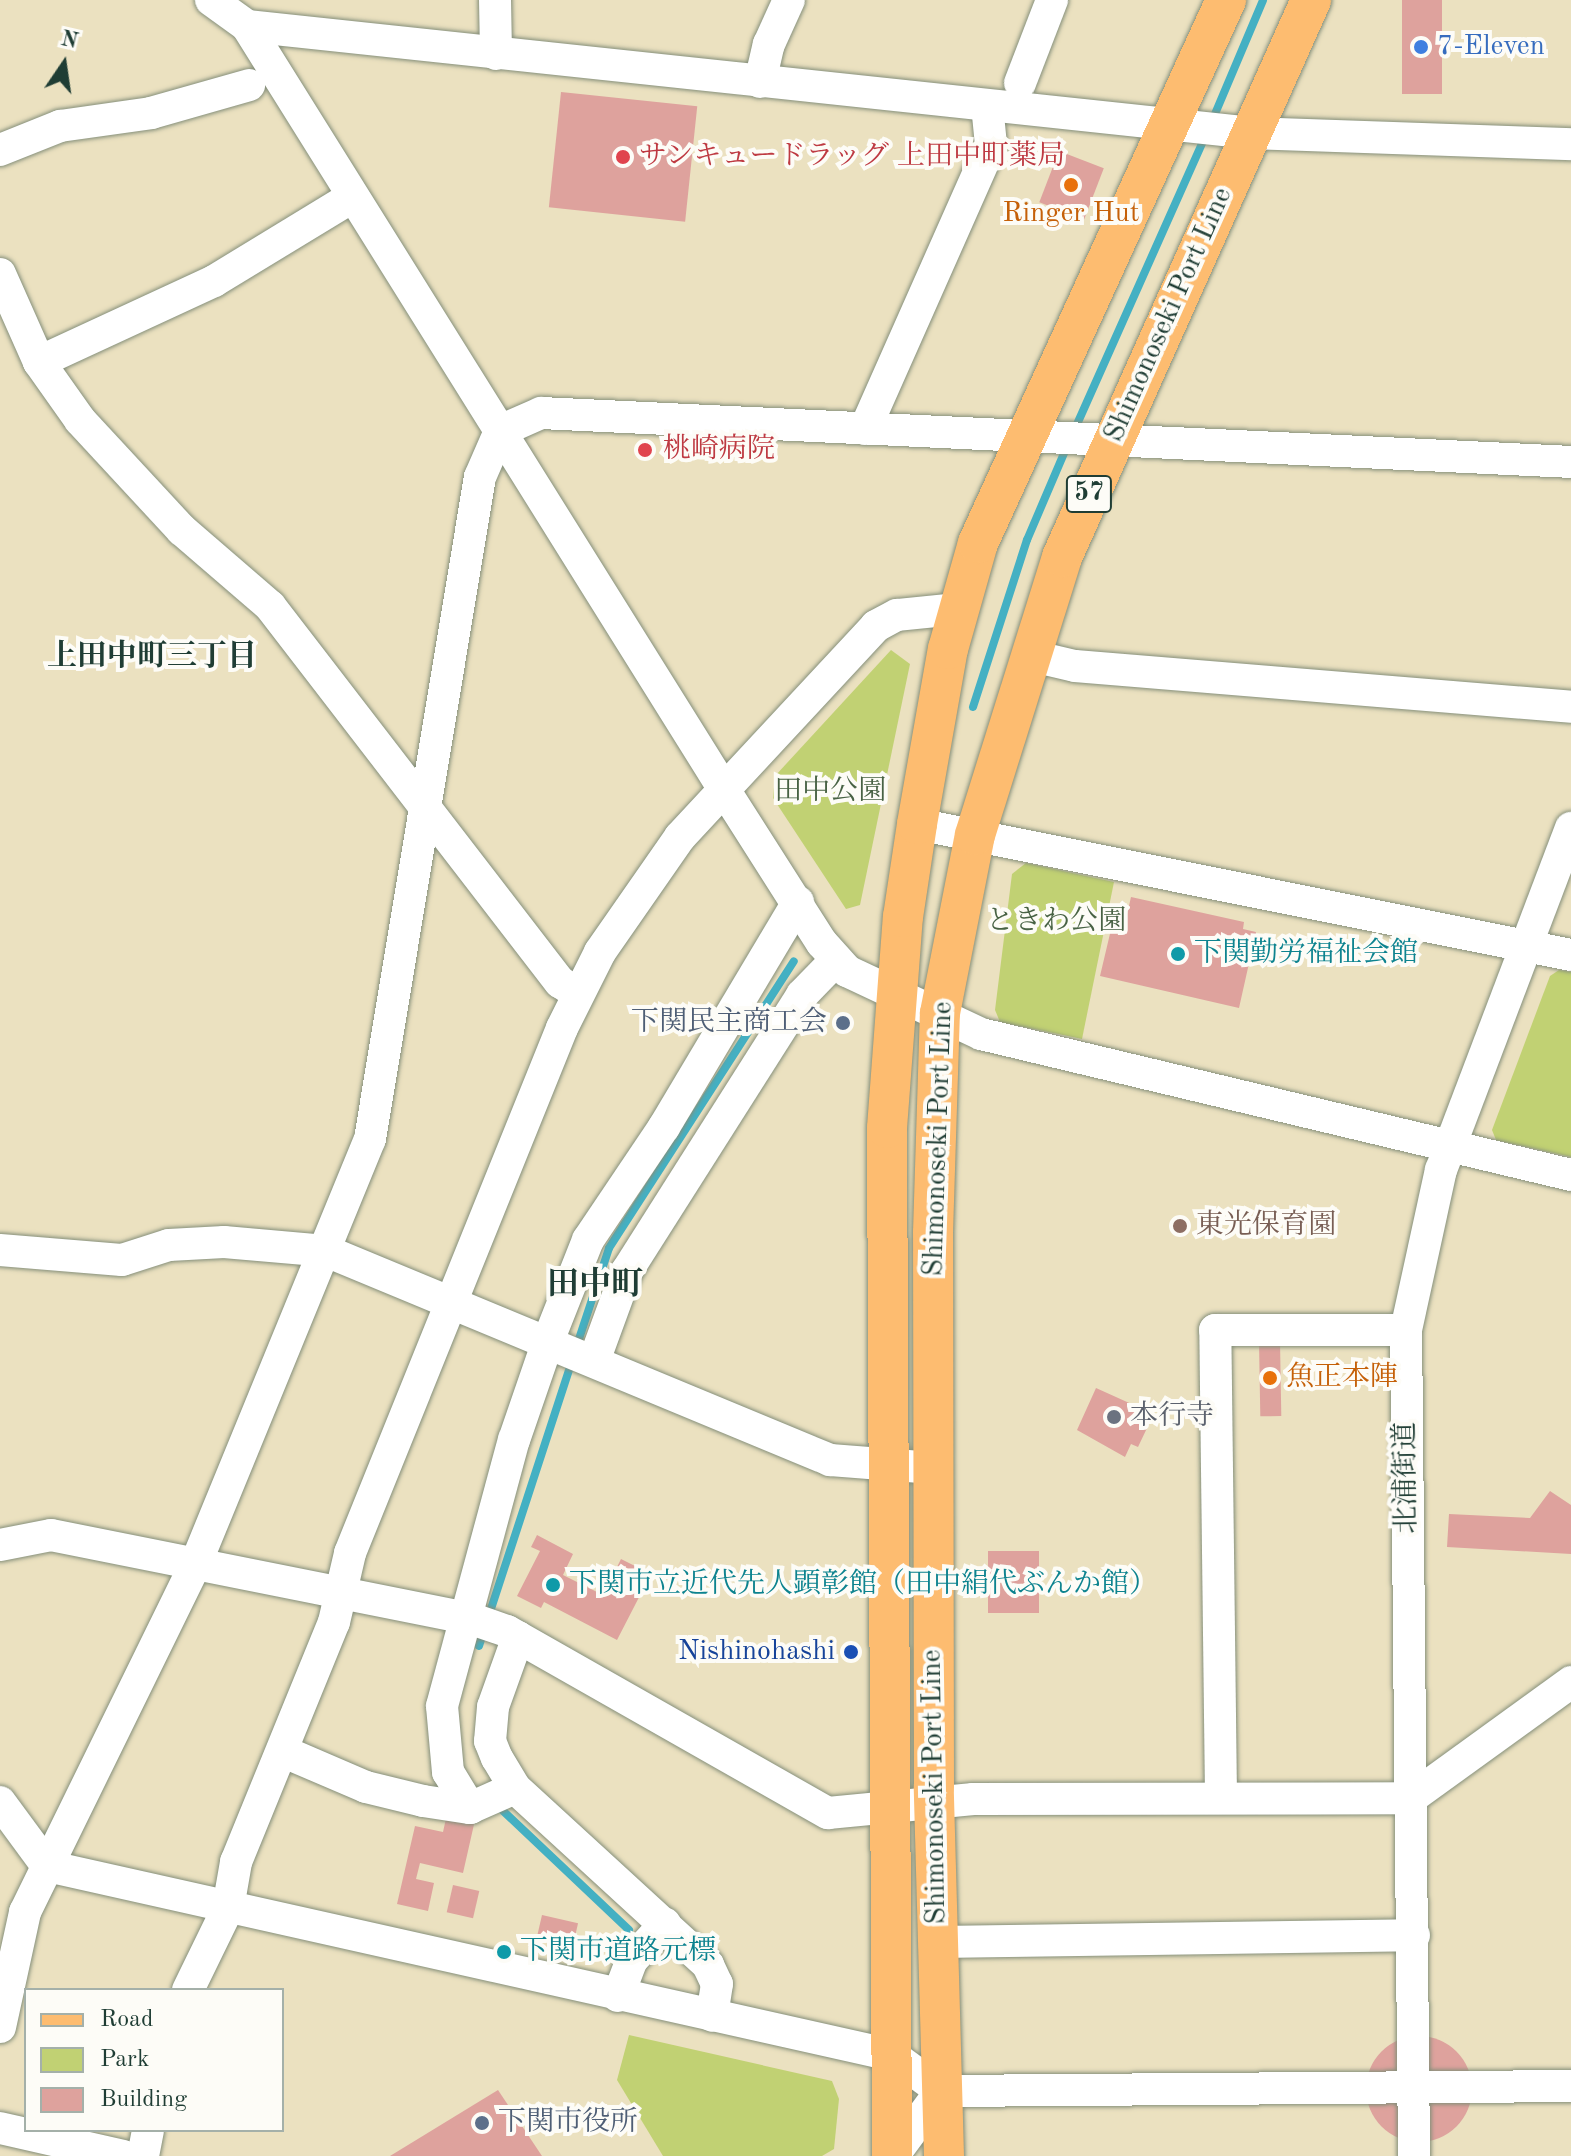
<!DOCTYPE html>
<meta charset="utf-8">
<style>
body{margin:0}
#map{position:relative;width:1571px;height:2156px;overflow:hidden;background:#ebe1c0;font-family:"Old Standard TT","Noto Serif JP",serif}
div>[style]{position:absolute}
.green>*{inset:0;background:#c1d173}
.stream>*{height:8px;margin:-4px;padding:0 4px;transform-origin:4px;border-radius:4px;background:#44b0c3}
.building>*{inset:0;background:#dea29d;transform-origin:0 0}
.round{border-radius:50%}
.roads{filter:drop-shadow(0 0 2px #858f7a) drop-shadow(0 0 2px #858f7a)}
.minor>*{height:32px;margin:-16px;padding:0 16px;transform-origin:16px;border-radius:16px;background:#fff}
.major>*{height:40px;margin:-20px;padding:0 20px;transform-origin:20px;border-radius:20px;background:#fdbc70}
.dots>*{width:22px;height:22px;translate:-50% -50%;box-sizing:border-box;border:4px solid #fdfcf7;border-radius:50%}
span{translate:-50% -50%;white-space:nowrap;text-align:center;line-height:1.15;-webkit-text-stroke:8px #fdfcf7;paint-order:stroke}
.shield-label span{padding:2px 6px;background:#fdfcf7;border:2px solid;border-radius:6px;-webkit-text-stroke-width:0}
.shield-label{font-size:26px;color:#1f3d34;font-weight:700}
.shop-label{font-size:28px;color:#366cbe}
.left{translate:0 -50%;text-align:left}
.health-label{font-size:28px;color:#be3a42}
.food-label{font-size:28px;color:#c56008}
.street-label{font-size:28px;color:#1f3d34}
.park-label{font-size:28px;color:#486244}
.culture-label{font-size:28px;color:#0d838f}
.service-label{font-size:28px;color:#4e5e75}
.right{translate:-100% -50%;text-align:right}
.education-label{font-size:28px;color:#785e54}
.worship-label{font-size:28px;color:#5b616d}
.transit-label{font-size:28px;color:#164399}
.neighbourhood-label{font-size:30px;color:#1f3d34;font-weight:700}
.quarter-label{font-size:32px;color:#1f3d34;font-weight:700}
.legend{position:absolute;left:24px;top:1988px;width:260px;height:144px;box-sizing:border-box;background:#fdfcf7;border:2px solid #a4b0a9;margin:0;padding:10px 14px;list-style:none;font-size:24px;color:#1f3d34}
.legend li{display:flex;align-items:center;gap:16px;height:40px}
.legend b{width:40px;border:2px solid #a4b0a9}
.north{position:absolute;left:24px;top:24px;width:80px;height:80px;-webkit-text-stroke:6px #fdfcf7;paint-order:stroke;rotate:13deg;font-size:22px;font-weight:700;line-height:32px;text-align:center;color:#1f3d34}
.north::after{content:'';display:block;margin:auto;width:28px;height:36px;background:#1f3d34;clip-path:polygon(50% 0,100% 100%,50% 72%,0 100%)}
</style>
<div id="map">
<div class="green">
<div style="clip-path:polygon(891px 650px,910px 664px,860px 905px,846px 909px,773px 798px,775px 776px)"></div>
<div style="clip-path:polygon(1026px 863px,1114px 882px,1082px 1039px,1000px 1022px,995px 1010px,1012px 874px)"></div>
<div style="clip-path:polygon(1559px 970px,1571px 972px,1571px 1157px,1496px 1140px,1492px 1130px,1550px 976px)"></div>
<div style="clip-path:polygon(629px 2035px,832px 2081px,839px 2099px,834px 2149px,822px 2156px,663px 2156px,617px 2080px)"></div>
</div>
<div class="stream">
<div style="left:1212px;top:121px;width:131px;rotate:-67.1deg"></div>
<div style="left:1074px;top:431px;width:322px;rotate:-66deg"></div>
<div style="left:973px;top:707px;width:176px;rotate:-72.1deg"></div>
<div style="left:1027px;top:540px;width:104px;rotate:-66.9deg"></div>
<div style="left:576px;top:1348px;width:105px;rotate:-71.7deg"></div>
<div style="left:609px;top:1248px;width:341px;rotate:-57.2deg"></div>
<div style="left:488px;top:1618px;width:270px;rotate:-71.9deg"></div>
<div style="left:479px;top:1646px;width:16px;rotate:-72deg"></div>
<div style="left:499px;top:1807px;width:179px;rotate:43.4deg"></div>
</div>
<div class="building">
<div style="left:1402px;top:0;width:40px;height:94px"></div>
<div style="left:561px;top:92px;width:137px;height:116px;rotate:6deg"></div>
<div style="left:1059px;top:151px;width:48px;height:55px;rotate:21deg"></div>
<div style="clip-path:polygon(1131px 897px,1244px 922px,1243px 929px,1256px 932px,1239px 1008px,1100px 976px,1113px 921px,1125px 923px)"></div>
<div style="left:1280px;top:1341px;width:75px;height:21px;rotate:89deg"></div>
<div style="clip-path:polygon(1096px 1388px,1147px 1411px,1142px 1424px,1148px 1426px,1138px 1447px,1131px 1444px,1125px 1457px,1077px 1430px)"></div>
<div style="clip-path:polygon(1550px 1491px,1571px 1505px,1571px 1554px,1447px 1547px,1449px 1514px,1530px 1518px)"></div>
<div style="clip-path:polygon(537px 1535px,573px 1554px,563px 1575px,603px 1595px,621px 1559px,651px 1574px,617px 1640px,544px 1602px,541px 1608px,517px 1596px,540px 1551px,531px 1547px)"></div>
<div style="left:988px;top:1551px;width:51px;height:62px"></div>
<div style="clip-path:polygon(447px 1814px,475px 1820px,463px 1873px,420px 1863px,416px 1879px,434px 1883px,428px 1911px,397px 1904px,415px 1826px,443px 1832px)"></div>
<div style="left:453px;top:1885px;width:27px;height:28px;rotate:13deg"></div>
<div style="left:542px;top:1915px;width:37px;height:23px;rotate:13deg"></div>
<div class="round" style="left:1366px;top:2036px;width:106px;height:106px"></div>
<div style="clip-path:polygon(498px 2090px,542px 2156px,390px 2156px)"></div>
</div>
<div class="roads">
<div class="minor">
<div style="left:211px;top:0;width:44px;rotate:35.8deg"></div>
<div style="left:247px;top:26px;width:902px;rotate:58deg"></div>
<div style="left:725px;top:791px;width:180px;rotate:57.5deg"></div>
<div style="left:822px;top:943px;width:38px;rotate:48deg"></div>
<div style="left:847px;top:971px;width:148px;rotate:25.2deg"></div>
<div style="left:981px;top:1034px;width:607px;rotate:13.44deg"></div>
<div style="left:495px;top:0;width:54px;rotate:88.9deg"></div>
<div style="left:247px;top:26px;width:1010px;rotate:6.08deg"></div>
<div style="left:1251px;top:133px;width:320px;rotate:2deg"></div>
<div style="left:760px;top:82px;width:39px;rotate:-77deg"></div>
<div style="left:769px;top:44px;width:48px;rotate:-65.6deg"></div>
<div style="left:1020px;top:83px;width:89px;rotate:-68.9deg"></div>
<div style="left:0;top:150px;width:65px;rotate:-21.8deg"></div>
<div style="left:60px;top:126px;width:92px;rotate:-8.1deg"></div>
<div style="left:151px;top:113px;width:102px;rotate:-15.9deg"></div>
<div style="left:0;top:274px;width:96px;rotate:66.1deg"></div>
<div style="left:39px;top:362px;width:71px;rotate:54.7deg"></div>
<div style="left:80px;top:420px;width:150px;rotate:47.2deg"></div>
<div style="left:182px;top:530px;width:116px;rotate:40.8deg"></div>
<div style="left:270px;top:606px;width:475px;rotate:52.4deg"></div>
<div style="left:560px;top:982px;width:22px;rotate:34deg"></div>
<div style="left:39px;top:362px;width:193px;rotate:-24.8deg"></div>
<div style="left:214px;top:281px;width:162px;rotate:-31.3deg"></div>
<div style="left:865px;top:429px;width:311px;rotate:-66.1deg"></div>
<div style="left:991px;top:145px;width:40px;rotate:-95.7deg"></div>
<div style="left:1028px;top:655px;width:48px;rotate:13.2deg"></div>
<div style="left:1075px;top:666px;width:498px;rotate:4.7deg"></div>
<div style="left:917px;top:824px;width:667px;rotate:11.33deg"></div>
<div style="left:0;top:1250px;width:122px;rotate:4.7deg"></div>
<div style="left:122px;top:1260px;width:49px;rotate:-17.7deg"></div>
<div style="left:169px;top:1245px;width:55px;rotate:-3.1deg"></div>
<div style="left:224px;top:1242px;width:102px;rotate:5deg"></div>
<div style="left:326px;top:1251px;width:546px;rotate:22.52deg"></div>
<div style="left:830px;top:1460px;width:104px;rotate:4.4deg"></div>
<div style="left:594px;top:1361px;width:96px;rotate:-69.9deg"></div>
<div style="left:627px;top:1271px;width:327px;rotate:-57.6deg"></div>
<div style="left:802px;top:995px;width:49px;rotate:-45.8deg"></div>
<div style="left:0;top:1545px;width:52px;rotate:-11.1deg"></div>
<div style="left:51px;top:1535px;width:429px;rotate:11.3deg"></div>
<div style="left:472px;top:1619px;width:37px;rotate:19deg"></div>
<div style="left:507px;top:1631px;width:369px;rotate:29.6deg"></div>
<div style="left:828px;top:1813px;width:146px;rotate:-5.5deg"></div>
<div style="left:973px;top:1799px;width:438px;rotate:-0.1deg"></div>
<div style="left:1411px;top:1798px;width:198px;rotate:-35.9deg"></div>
<div style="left:518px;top:1637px;width:74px;rotate:109.7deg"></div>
<div style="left:493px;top:1707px;width:34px;rotate:95deg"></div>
<div style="left:490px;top:1741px;width:18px;rotate:68deg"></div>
<div style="left:497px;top:1758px;width:35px;rotate:59deg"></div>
<div style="left:515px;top:1788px;width:262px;rotate:42.5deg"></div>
<div style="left:708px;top:1965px;width:21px;rotate:65deg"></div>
<div style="left:717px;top:1984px;width:32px;rotate:99deg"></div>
<div style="left:282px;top:1751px;width:91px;rotate:23.2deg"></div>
<div style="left:366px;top:1787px;width:59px;rotate:13.8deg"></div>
<div style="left:423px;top:1801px;width:48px;rotate:8.5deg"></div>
<div style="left:470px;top:1808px;width:49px;rotate:-24deg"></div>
<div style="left:1221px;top:1797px;width:467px;rotate:-90.7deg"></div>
<div style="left:1215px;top:1330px;width:191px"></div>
<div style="left:0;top:1802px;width:79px;rotate:53.7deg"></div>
<div style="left:47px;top:1866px;width:866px;rotate:12.61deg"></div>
<div style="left:892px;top:2055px;width:61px;rotate:36.3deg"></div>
<div style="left:941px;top:2091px;width:630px;rotate:-0.45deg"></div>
<div style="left:470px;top:1808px;width:42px;rotate:-121.4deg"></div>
<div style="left:448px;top:1772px;width:66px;rotate:-95.2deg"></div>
<div style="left:442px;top:1706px;width:276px;rotate:-74.9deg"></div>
<div style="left:514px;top:1440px;width:105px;rotate:-71deg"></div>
<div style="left:548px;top:1341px;width:109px;rotate:-68.4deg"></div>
<div style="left:588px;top:1240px;width:136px;rotate:-56.1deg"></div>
<div style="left:664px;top:1127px;width:262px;rotate:-59.2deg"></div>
<div style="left:937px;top:1942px;width:477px;rotate:-0.8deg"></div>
<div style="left:188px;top:1990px;width:91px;rotate:-64deg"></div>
<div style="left:228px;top:1908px;width:47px;rotate:-80.1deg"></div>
<div style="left:236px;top:1862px;width:259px;rotate:-67.8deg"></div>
<div style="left:334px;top:1622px;width:71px;rotate:-76.9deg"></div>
<div style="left:350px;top:1553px;width:566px;rotate:-68.01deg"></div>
<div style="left:562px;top:1028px;width:85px;rotate:-63.4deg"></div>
<div style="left:600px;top:952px;width:140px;rotate:-55.2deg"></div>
<div style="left:680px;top:837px;width:288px;rotate:-47.1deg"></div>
<div style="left:876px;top:626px;width:24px;rotate:-28deg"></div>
<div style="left:897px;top:615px;width:60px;rotate:-5.7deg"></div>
<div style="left:618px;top:1996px;width:39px;rotate:-69deg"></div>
<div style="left:632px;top:1960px;width:49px;rotate:-47.5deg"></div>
<div style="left:0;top:2027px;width:118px;rotate:-77.7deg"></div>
<div style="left:25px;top:1912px;width:389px;rotate:-63.9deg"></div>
<div style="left:196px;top:1563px;width:458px;rotate:-67.7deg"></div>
<div style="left:370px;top:1139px;width:671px;rotate:-80.57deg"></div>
<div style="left:480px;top:477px;width:50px;rotate:-66.5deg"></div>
<div style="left:500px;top:431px;width:45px;rotate:-23.7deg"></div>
<div style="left:541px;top:413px;width:1031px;rotate:2.72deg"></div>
<div style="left:0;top:2128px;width:126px;rotate:12.8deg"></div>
<div style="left:143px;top:2156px;width:26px;rotate:-79deg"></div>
<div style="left:893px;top:2156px;width:81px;rotate:-53.6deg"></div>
<div style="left:1414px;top:2156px;width:826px;rotate:-90.55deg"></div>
<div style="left:1406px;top:1330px;width:164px;rotate:-77.7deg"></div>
<div style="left:1441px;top:1170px;width:366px;rotate:-69.2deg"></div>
</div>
<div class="major">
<div style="left:892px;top:2156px;width:1028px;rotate:-90.28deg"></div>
<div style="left:887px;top:1128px;width:212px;rotate:-85.7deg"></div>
<div style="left:903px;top:917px;width:94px;rotate:-81.4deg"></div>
<div style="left:917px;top:824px;width:178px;rotate:-80deg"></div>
<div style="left:948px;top:649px;width:110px;rotate:-74.2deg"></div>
<div style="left:978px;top:543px;width:597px;rotate:-65.45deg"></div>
<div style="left:944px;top:2156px;width:369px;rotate:-91.6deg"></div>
<div style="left:934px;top:1787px;width:554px;rotate:-90.1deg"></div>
<div style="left:933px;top:1233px;width:220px;rotate:-88.2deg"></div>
<div style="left:940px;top:1013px;width:181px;rotate:-78.9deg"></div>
<div style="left:975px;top:835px;width:291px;rotate:-72.6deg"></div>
<div style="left:1062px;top:557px;width:610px;rotate:-65.91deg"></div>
</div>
</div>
<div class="dots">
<div style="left:1421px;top:47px;background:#3f7fe0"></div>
<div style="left:623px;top:157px;background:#e0444e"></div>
<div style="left:1071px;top:185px;background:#e8710a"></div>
<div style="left:645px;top:450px;background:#e0444e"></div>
<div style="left:1178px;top:954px;background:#0f9aa8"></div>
<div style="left:843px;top:1023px;background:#5c6f8a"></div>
<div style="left:1180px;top:1226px;background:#8d6e63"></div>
<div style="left:1270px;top:1378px;background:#e8710a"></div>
<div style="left:1114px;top:1417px;background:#6b7280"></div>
<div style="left:553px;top:1585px;background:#0f9aa8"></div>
<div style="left:851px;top:1652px;background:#1a4fb4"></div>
<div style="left:504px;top:1952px;background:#0f9aa8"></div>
<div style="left:482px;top:2123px;background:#5c6f8a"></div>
</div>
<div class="shield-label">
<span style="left:1089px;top:494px">57</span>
</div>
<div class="shop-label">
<span class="left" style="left:1437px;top:47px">7-Eleven</span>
</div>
<div class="health-label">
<span class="left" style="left:639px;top:157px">サンキュードラッグ 上田中町薬局</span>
<span class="left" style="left:663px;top:450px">桃崎病院</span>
</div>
<div class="food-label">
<span style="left:1071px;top:214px">Ringer Hut</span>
<span class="left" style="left:1286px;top:1378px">魚正本陣</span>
</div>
<div class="street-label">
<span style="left:1169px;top:315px;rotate:-66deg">Shimonoseki Port Line</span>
<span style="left:939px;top:1139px;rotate:-88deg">Shimonoseki Port Line</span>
<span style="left:1407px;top:1478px;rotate:-91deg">北浦街道</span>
<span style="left:935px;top:1787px;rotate:-91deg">Shimonoseki Port Line</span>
</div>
<div class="park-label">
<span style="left:830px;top:792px">田中公園</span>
<span style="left:1056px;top:922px">ときわ公園</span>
</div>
<div class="culture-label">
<span class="left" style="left:1194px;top:954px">下関勤労福祉会館</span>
<span class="left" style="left:569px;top:1585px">下関市立近代先人顕彰館（田中絹代ぶんか館）</span>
<span class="left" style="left:520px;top:1952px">下関市道路元標</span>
</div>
<div class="service-label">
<span class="right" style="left:827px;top:1023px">下関民主商工会</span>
<span class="left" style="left:498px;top:2123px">下関市役所</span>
</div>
<div class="education-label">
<span class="left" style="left:1196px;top:1226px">東光保育園</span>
</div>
<div class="worship-label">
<span class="left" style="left:1130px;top:1417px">本行寺</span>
</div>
<div class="transit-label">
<span class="right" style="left:835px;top:1652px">Nishinohashi</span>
</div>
<div class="neighbourhood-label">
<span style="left:152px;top:657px">上田中町三丁目</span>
</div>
<div class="quarter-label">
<span style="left:595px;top:1286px">田中町</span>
</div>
<ul class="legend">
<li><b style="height:10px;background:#fdbc70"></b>Road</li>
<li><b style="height:22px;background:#c1d173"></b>Park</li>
<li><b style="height:22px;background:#dea29d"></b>Building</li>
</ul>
<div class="north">N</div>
</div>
